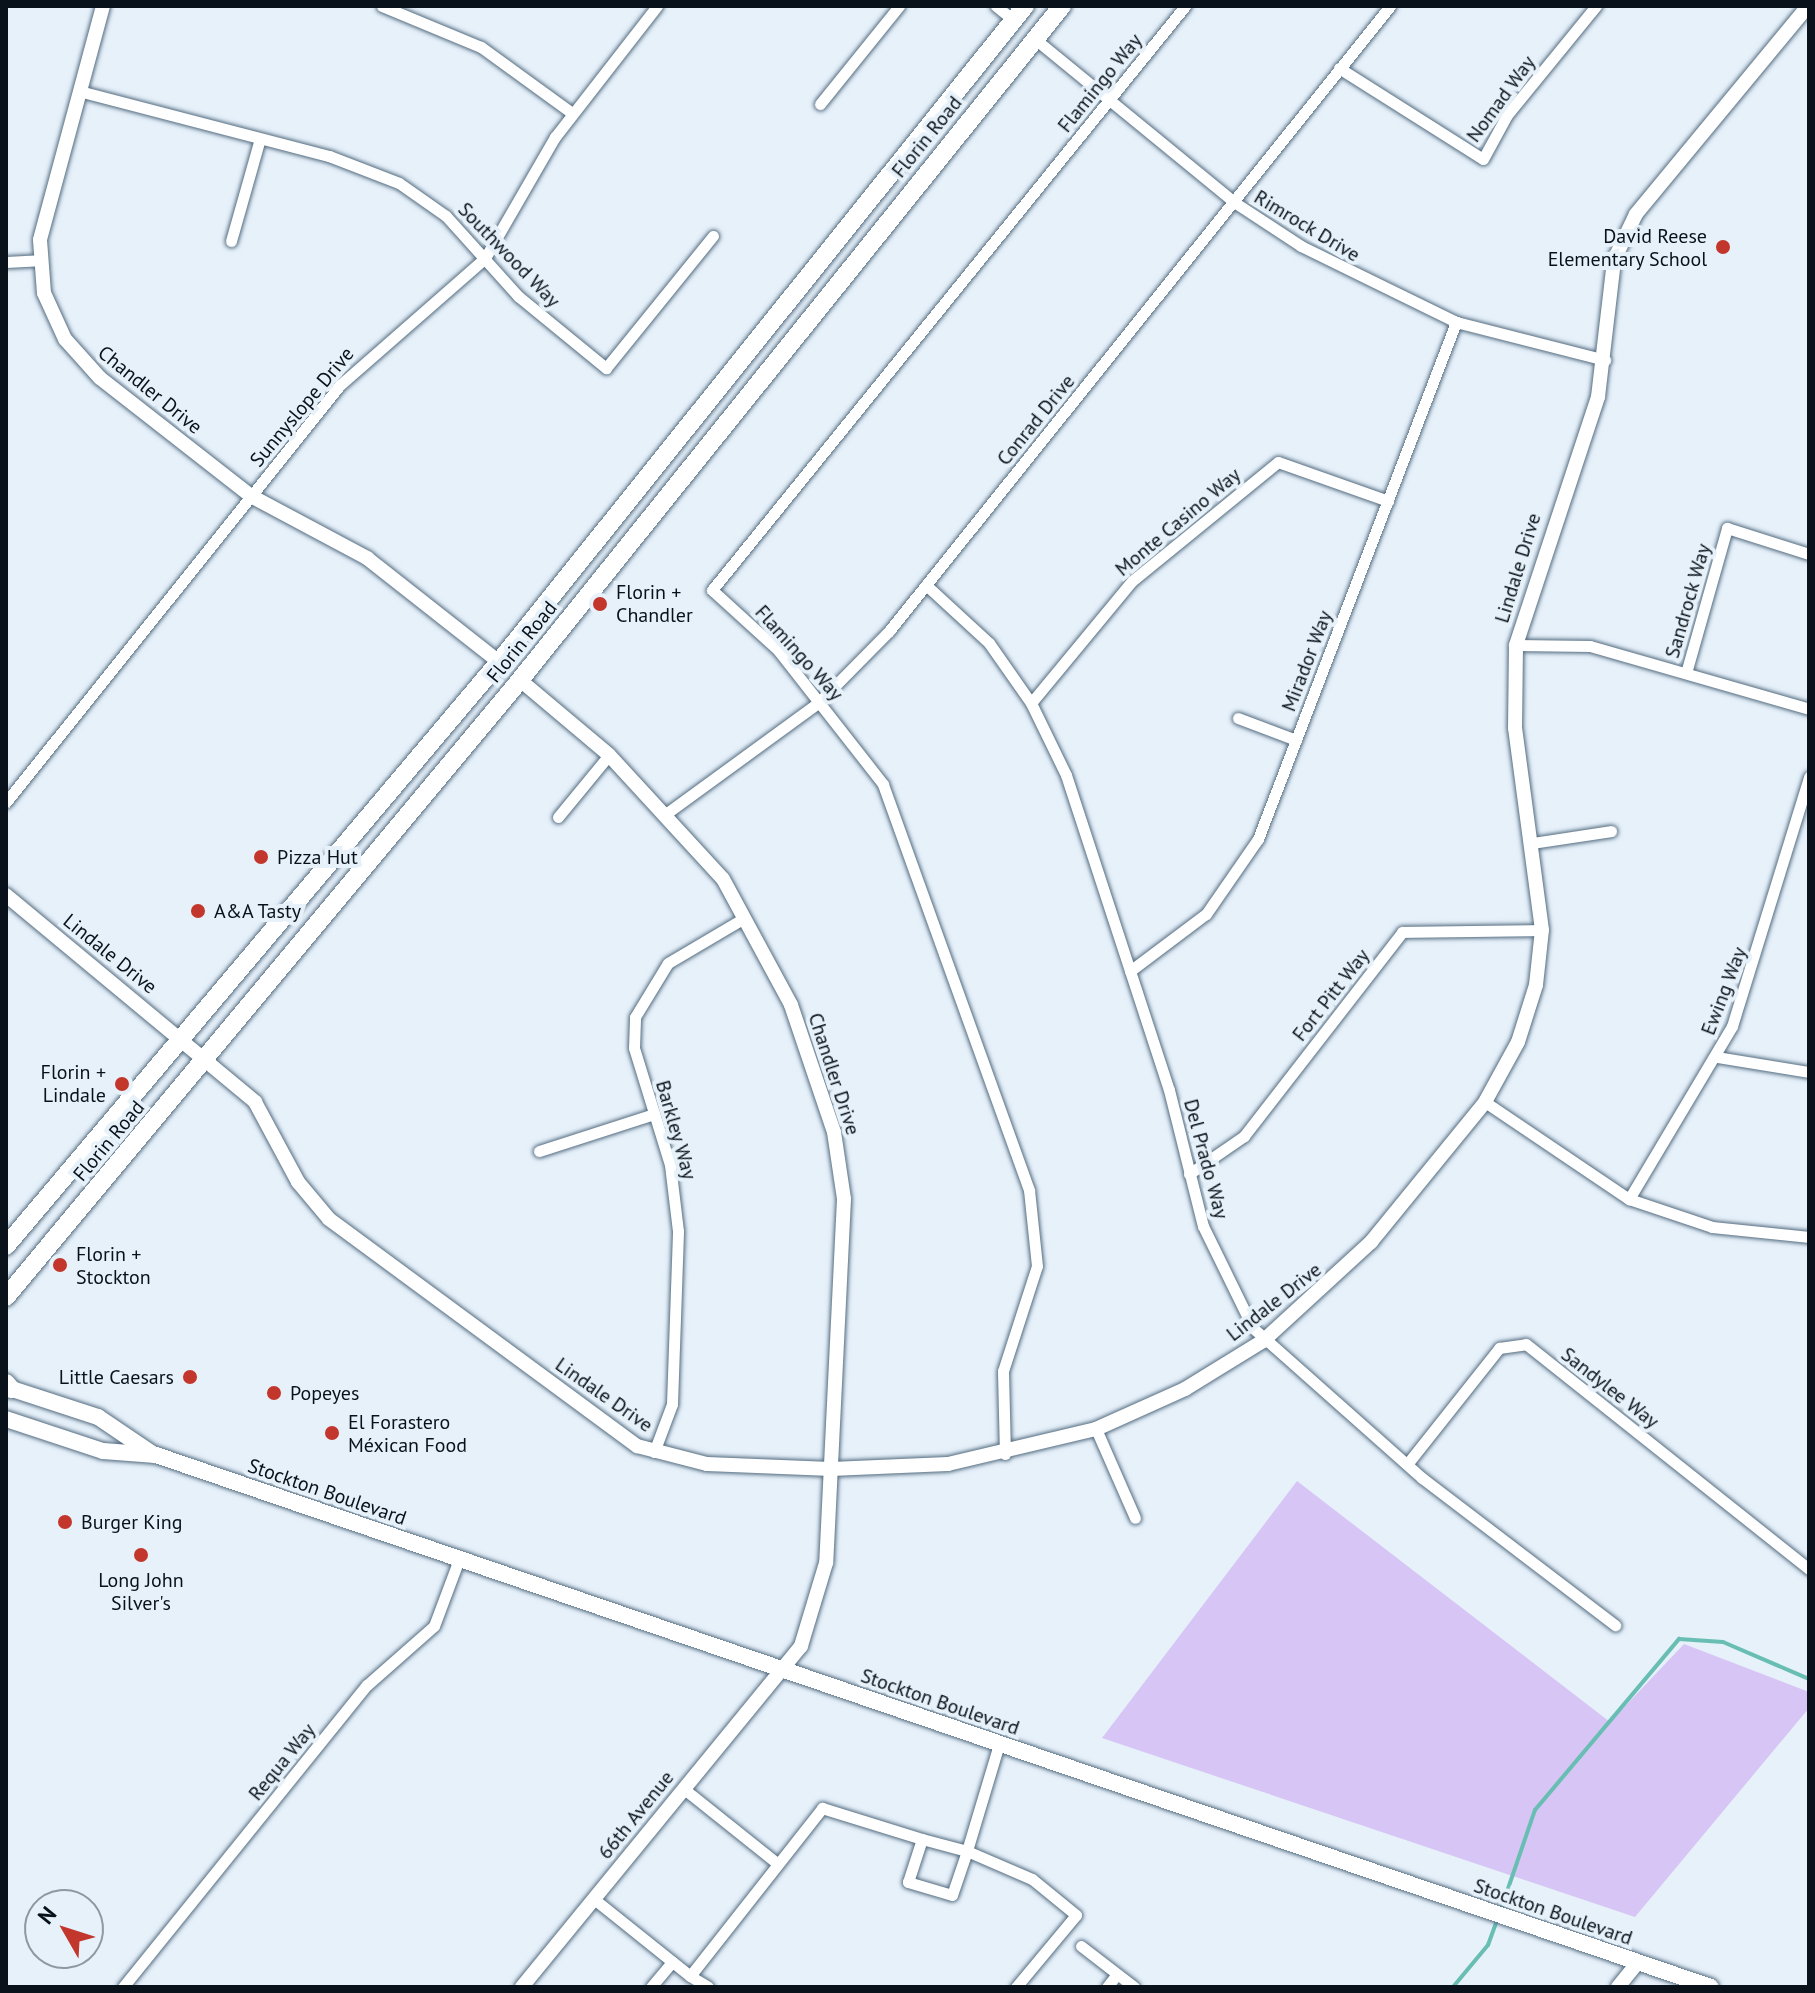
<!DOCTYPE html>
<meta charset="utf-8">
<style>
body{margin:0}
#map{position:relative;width:1815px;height:1993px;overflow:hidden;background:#e6f1fa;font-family:"PT Sans",sans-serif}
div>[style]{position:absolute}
.green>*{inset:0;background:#d7c6f5}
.stream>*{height:4px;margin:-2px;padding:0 2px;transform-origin:2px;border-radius:2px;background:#69beb4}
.roads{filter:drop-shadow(0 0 2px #546c80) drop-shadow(0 0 2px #546c80)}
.minor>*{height:11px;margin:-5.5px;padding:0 5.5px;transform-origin:5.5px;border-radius:5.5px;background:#fff}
.tertiary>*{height:14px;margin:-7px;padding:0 7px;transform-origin:7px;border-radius:7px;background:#fff}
.secondary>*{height:16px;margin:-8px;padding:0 8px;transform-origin:8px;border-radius:8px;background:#fff}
.primary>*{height:18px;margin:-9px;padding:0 9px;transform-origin:9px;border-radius:9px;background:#fff}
.dots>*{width:22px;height:22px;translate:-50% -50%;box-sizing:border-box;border:4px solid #e6f1fa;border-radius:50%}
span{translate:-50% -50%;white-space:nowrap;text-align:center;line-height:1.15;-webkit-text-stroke:8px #e6f1fa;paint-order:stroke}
.street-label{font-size:20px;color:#09121a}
.poi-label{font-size:20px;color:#09121a}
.right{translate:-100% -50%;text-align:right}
.left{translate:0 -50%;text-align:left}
.frame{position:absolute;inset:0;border:8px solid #09121a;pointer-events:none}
.north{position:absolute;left:24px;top:1889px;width:80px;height:80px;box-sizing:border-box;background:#e6f1fa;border:2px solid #8e98a0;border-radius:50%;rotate:309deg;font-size:22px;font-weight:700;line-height:32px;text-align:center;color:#09121a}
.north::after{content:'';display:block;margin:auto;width:28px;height:36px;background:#c3362c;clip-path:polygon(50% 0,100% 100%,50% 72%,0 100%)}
</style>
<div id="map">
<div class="green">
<div style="clip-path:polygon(1297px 1481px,1610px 1722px,1684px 1644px,1809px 1692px,1809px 1708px,1635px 1917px,1102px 1738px)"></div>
</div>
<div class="stream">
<div style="left:1500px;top:1912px;width:108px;rotate:-71.1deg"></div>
<div style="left:1535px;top:1810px;width:224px;rotate:-49.9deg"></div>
<div style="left:1679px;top:1639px;width:44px;rotate:3.9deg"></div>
<div style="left:1723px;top:1642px;width:94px;rotate:23.3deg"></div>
<div style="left:1453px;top:1987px;width:55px;rotate:-50.2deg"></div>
<div style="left:1488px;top:1945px;width:27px;rotate:-70deg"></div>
</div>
<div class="roads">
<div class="minor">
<div style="left:382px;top:6px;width:107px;rotate:22.5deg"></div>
<div style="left:481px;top:47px;width:112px;rotate:36deg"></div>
<div style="left:996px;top:6px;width:22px;rotate:39deg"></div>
<div style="left:1035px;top:39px;width:257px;rotate:39.3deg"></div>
<div style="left:1234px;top:202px;width:80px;rotate:33.3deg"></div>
<div style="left:1301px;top:246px;width:173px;rotate:26.1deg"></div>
<div style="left:1456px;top:322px;width:154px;rotate:14.3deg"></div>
<div style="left:1339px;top:68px;width:170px;rotate:32.3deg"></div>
<div style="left:1483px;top:159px;width:50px;rotate:-61.4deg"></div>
<div style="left:1507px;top:115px;width:141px;rotate:-50.8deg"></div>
<div style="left:79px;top:91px;width:258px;rotate:14.6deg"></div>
<div style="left:329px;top:156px;width:75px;rotate:21.1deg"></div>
<div style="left:399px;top:183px;width:57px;rotate:35.1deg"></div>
<div style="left:446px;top:216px;width:108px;rotate:48deg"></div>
<div style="left:518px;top:296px;width:114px;rotate:39.3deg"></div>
<div style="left:606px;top:368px;width:170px;rotate:-51deg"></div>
<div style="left:820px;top:104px;width:126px;rotate:-51.1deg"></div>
<div style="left:231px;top:241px;width:103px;rotate:-74.2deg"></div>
<div style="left:6px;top:262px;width:33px;rotate:-3deg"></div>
<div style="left:926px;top:585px;width:86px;rotate:42.6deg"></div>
<div style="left:989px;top:643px;width:73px;rotate:55deg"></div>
<div style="left:1031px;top:703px;width:80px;rotate:64.1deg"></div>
<div style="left:1066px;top:775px;width:331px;rotate:71.9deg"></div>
<div style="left:1169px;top:1090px;width:140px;rotate:76deg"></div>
<div style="left:1203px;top:1226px;width:114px;rotate:63.9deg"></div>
<div style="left:1253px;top:1328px;width:226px;rotate:41.6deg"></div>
<div style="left:1422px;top:1478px;width:243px;rotate:37.3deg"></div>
<div style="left:1516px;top:645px;width:74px;rotate:0.8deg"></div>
<div style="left:1590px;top:646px;width:228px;rotate:16deg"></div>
<div style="left:1686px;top:673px;width:151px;rotate:-74.2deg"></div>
<div style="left:1727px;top:528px;width:86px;rotate:17.6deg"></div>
<div style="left:1031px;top:703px;width:158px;rotate:-50.4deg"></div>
<div style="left:1132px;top:581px;width:188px;rotate:-39.2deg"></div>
<div style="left:1278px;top:462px;width:117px;rotate:19.5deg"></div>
<div style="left:1238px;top:718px;width:62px;rotate:20.8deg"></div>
<div style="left:6px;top:802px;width:534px;rotate:-51.31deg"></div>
<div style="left:340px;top:385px;width:193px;rotate:-41.2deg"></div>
<div style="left:485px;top:258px;width:140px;rotate:-60deg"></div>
<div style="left:555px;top:137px;width:166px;rotate:-52.1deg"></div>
<div style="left:667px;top:813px;width:188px;rotate:-36.1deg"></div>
<div style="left:819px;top:702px;width:100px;rotate:-45.4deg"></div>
<div style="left:889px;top:631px;width:801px;rotate:-51.28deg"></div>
<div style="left:558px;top:817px;width:80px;rotate:-50.6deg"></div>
<div style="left:1532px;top:843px;width:80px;rotate:-8.6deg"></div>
<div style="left:1130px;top:971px;width:95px;rotate:-36.9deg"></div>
<div style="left:1206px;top:914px;width:91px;rotate:-55.3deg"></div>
<div style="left:1258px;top:839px;width:554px;rotate:-69.04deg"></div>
<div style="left:1717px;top:1057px;width:93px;rotate:9.3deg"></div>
<div style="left:1485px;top:1102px;width:174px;rotate:34deg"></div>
<div style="left:1629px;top:1199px;width:88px;rotate:18.6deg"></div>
<div style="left:1712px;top:1227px;width:98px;rotate:5.9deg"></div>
<div style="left:539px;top:1151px;width:121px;rotate:-17.8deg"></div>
<div style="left:1189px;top:1174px;width:67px;rotate:-34.6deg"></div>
<div style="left:1244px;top:1136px;width:258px;rotate:-52.2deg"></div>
<div style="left:1402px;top:932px;width:140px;rotate:-0.8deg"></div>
<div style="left:1629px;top:1199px;width:201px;rotate:-59.2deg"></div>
<div style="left:1732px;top:1026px;width:261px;rotate:-72.8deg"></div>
<div style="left:1096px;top:1429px;width:97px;rotate:66.3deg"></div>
<div style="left:654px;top:1452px;width:51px;rotate:-69.4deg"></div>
<div style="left:672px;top:1404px;width:173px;rotate:-88deg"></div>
<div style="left:678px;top:1231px;width:66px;rotate:-96.9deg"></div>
<div style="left:670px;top:1165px;width:122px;rotate:-107.1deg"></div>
<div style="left:634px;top:1048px;width:31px;rotate:-88deg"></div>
<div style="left:635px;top:1017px;width:63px;rotate:-58.6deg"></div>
<div style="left:668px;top:963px;width:88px;rotate:-30.6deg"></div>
<div style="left:1005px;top:1454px;width:83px;rotate:-91.4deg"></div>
<div style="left:1003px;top:1371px;width:110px;rotate:-72.1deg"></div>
<div style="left:1037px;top:1266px;width:76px;rotate:-96deg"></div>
<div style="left:1029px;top:1190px;width:431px;rotate:-109.8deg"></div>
<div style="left:883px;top:784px;width:170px;rotate:-128.1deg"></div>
<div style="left:778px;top:650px;width:89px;rotate:-137.7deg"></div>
<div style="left:712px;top:590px;width:752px;rotate:-50.99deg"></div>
<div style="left:1408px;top:1463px;width:147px;rotate:-51.6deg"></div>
<div style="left:1499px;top:1348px;width:27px;rotate:-8deg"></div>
<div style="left:1526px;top:1344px;width:362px;rotate:38.5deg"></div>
<div style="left:999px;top:1744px;width:112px;rotate:106.7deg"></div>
<div style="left:967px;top:1851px;width:71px;rotate:23.3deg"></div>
<div style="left:1032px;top:1879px;width:57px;rotate:39.3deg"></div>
<div style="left:1076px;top:1915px;width:94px;rotate:129.8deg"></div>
<div style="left:684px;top:1789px;width:120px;rotate:38.6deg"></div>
<div style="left:922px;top:1839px;width:47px;rotate:14.9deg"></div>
<div style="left:967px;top:1851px;width:46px;rotate:108.8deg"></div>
<div style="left:952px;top:1895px;width:46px;rotate:-163.5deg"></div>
<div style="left:908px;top:1882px;width:45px;rotate:-72deg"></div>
<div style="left:594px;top:1899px;width:123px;rotate:38.7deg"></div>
<div style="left:690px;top:1976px;width:214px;rotate:-51.8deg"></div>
<div style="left:822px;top:1808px;width:105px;rotate:17.2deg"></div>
<div style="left:1081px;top:1946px;width:67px;rotate:37.7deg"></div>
<div style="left:690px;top:1976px;width:21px;rotate:31deg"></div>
<div style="left:123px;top:1987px;width:388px;rotate:-51.1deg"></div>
<div style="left:367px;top:1685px;width:89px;rotate:-41.4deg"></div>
<div style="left:434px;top:1626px;width:72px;rotate:-69.5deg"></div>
<div style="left:651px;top:1987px;width:33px;rotate:-50deg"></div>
<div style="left:1107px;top:1987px;width:16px;rotate:-52deg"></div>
</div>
<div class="tertiary">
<div style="left:103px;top:6px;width:242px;rotate:105.1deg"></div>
<div style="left:40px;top:240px;width:53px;rotate:85.7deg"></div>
<div style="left:44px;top:293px;width:51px;rotate:65.5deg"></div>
<div style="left:65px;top:339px;width:52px;rotate:48.1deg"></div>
<div style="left:100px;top:378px;width:192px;rotate:38deg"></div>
<div style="left:251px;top:496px;width:132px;rotate:28.1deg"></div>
<div style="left:367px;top:558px;width:168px;rotate:38.2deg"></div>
<div style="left:520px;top:680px;width:116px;rotate:40.1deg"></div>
<div style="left:609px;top:755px;width:168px;rotate:47.4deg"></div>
<div style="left:723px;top:879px;width:143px;rotate:61.6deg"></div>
<div style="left:791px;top:1005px;width:134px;rotate:71.3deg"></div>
<div style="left:834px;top:1132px;width:68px;rotate:81.5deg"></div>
<div style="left:844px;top:1199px;width:364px;rotate:92.8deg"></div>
<div style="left:826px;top:1563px;width:87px;rotate:106.8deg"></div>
<div style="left:801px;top:1646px;width:441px;rotate:129.3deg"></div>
<div style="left:6px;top:895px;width:324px;rotate:39.7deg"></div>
<div style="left:255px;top:1102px;width:91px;rotate:61.7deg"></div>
<div style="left:298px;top:1182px;width:48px;rotate:50deg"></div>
<div style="left:329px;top:1219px;width:383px;rotate:36.4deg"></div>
<div style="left:637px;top:1446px;width:72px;rotate:14.4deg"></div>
<div style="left:707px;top:1464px;width:124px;rotate:2.3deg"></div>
<div style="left:831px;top:1469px;width:117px;rotate:-2.4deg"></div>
<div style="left:948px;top:1464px;width:152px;rotate:-13.3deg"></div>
<div style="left:1096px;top:1429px;width:98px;rotate:-24.2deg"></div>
<div style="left:1185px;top:1389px;width:92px;rotate:-31.6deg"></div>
<div style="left:1263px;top:1341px;width:147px;rotate:-42.5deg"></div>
<div style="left:1371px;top:1242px;width:181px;rotate:-50.8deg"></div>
<div style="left:1485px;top:1102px;width:68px;rotate:-61.2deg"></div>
<div style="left:1518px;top:1042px;width:60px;rotate:-72.5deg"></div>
<div style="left:1536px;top:985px;width:55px;rotate:-83.8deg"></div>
<div style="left:1542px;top:930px;width:204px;rotate:-97.6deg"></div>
<div style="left:1515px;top:728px;width:83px;rotate:-89.3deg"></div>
<div style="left:1516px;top:645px;width:261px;rotate:-71.7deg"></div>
<div style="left:1598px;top:397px;width:138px;rotate:-83.3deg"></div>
<div style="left:1614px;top:260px;width:51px;rotate:-64.4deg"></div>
<div style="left:1636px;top:214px;width:270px;rotate:-50.4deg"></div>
<div style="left:1618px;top:1987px;width:32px;rotate:-51deg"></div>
</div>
<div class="secondary">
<div style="left:6px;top:1387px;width:97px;rotate:18.1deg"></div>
<div style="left:98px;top:1417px;width:68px;rotate:34.2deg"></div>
<div style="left:6px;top:1419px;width:102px;rotate:18.3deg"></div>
<div style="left:103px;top:1451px;width:53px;rotate:4.3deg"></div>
<div style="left:156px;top:1455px;width:1643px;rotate:18.89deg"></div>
</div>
<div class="primary">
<div style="left:6px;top:1246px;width:764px;rotate:-49.83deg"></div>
<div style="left:499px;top:662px;width:841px;rotate:-51.28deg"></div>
<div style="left:6px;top:1297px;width:803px;rotate:-50.2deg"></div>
<div style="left:520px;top:680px;width:865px;rotate:-51.2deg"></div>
<div style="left:6px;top:1383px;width:8px;rotate:50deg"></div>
</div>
</div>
<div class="dots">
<div style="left:1723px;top:247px;background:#c3362c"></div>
<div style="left:600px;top:604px;background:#c3362c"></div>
<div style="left:261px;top:857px;background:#c3362c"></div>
<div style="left:198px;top:911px;background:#c3362c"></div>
<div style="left:122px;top:1084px;background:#c3362c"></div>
<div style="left:60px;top:1265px;background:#c3362c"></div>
<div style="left:190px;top:1377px;background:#c3362c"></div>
<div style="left:274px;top:1393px;background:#c3362c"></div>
<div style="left:332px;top:1433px;background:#c3362c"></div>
<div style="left:65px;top:1522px;background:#c3362c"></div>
<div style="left:141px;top:1555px;background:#c3362c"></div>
</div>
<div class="street-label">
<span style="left:1100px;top:83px;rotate:-51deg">Flamingo Way</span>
<span style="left:1501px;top:99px;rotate:-54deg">Nomad Way</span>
<span style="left:927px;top:137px;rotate:-51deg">Florin Road</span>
<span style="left:1307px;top:226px;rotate:31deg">Rimrock Drive</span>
<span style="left:509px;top:255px;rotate:46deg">Southwood Way</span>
<span style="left:150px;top:390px;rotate:39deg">Chandler Drive</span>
<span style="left:302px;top:407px;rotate:-50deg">Sunnyslope Drive</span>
<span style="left:1036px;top:420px;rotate:-51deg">Conrad Drive</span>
<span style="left:1178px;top:522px;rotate:-40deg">Monte Casino Way</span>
<span style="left:1518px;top:568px;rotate:-73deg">Lindale Drive</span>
<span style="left:1688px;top:601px;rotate:-74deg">Sandrock Way</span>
<span style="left:522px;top:642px;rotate:-51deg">Florin Road</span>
<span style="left:799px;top:653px;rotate:48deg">Flamingo Way</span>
<span style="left:1307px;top:661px;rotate:-69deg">Mirador Way</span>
<span style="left:110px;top:954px;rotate:39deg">Lindale Drive</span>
<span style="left:1724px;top:991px;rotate:-69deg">Ewing Way</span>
<span style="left:1331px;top:995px;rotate:-52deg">Fort Pitt Way</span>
<span style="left:834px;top:1074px;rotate:72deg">Chandler Drive</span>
<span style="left:676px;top:1130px;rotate:74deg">Barkley Way</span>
<span style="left:109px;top:1141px;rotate:-50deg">Florin Road</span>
<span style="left:1206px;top:1159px;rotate:75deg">Del Prado Way</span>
<span style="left:1274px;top:1302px;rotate:-38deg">Lindale Drive</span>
<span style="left:1610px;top:1388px;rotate:38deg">Sandylee Way</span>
<span style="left:604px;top:1395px;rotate:35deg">Lindale Drive</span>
<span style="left:327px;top:1492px;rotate:19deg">Stockton Boulevard</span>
<span style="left:940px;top:1702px;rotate:19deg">Stockton Boulevard</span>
<span style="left:282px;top:1762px;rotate:-51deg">Requa Way</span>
<span style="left:636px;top:1815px;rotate:-51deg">66th Avenue</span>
<span style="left:1553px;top:1912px;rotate:19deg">Stockton Boulevard</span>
</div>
<div class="poi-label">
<span class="right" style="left:1707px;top:248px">David Reese<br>Elementary School</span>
<span class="left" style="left:616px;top:604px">Florin +<br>Chandler</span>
<span class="left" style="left:277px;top:857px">Pizza Hut</span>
<span class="left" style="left:214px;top:911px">A&amp;A Tasty</span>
<span class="right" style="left:106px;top:1084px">Florin +<br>Lindale</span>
<span class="left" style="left:76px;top:1266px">Florin +<br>Stockton</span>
<span class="right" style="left:174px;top:1377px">Little Caesars</span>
<span class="left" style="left:290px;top:1393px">Popeyes</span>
<span class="left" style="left:348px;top:1434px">El Forastero<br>Méxican Food</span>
<span class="left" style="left:81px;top:1522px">Burger King</span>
<span style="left:141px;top:1592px">Long John<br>Silver's</span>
</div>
<div class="frame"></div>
<div class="north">N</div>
</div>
